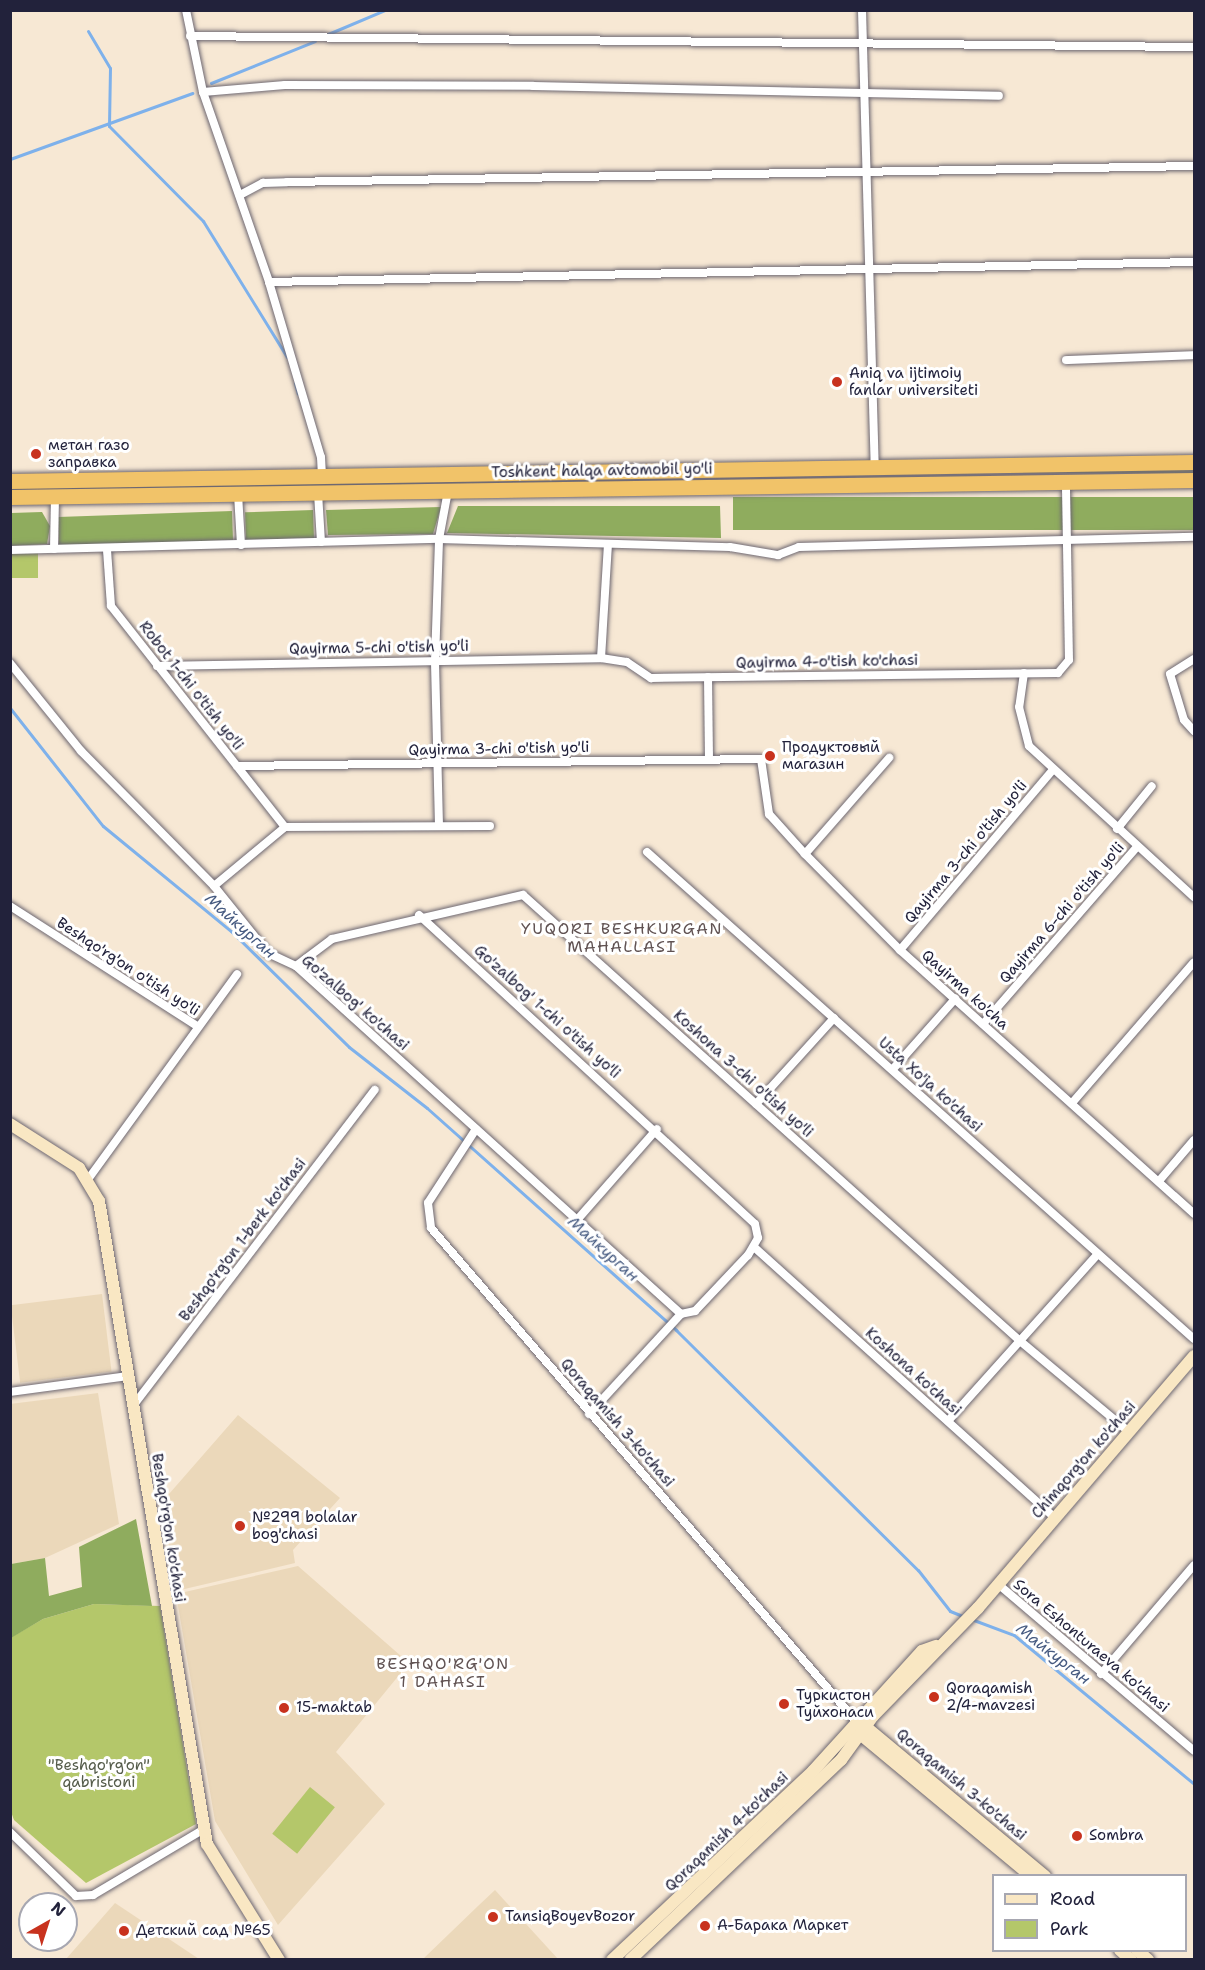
<!DOCTYPE html>
<meta charset="utf-8">
<style>
body{margin:0}
#map{position:relative;width:1205px;height:1970px;overflow:hidden;background:#f7e8d4;font-family:"Shantell Sans",sans-serif}
div>[style]{position:absolute}
.built>*{inset:0;background:#ebd8ba;transform-origin:0 0}
.green>*{inset:0;background:#b4c76a;transform-origin:0 0}
.forest>*{inset:0;background:#8fac5e;transform-origin:0 0}
.stream>*{height:3px;margin:-1.5px;padding:0 1.5px;transform-origin:1.5px;border-radius:1.5px;background:#7eb1eb}
.roads{filter:drop-shadow(0 0 2px #6d6771) drop-shadow(0 0 2px #6d6771)}
.street>*{height:8px;margin:-4px;padding:0 4px;transform-origin:4px;border-radius:4px;background:#fff}
.secondary>*{height:12px;margin:-6px;padding:0 6px;transform-origin:6px;border-radius:6px;background:#f9e7c3}
.highway>*{height:15px;margin:-7.5px;padding:0 7.5px;transform-origin:7.5px;border-radius:7.5px;background:#f1c369}
.dots>*{width:16px;height:16px;translate:-50% -50%;box-sizing:border-box;border:3px solid #fff;border-radius:50%}
span{translate:-50% -50%;white-space:nowrap;text-align:center;line-height:1.15;-webkit-text-stroke:6px #fff;paint-order:stroke}
.poi-label{font-size:15px;color:#22223b}
.left{translate:0 -50%;text-align:left}
.street-label{font-size:15px;color:#22223b}
.park-label{font-size:15px;color:#555c4b}
.water-label{font-size:16px;color:#475b81;font-style:italic}
.neighbourhood-label{font-size:16px;color:#605252;letter-spacing:1.5px}
.frame{position:absolute;inset:0;border:12px solid #22223b;pointer-events:none}
.legend{position:absolute;left:992px;top:1874px;width:195px;height:78px;box-sizing:border-box;background:#fff;border:2px solid #a7a7b1;margin:0;padding:8px 10px;list-style:none;font-size:18px;color:#22223b}
.legend li{display:flex;align-items:center;gap:12px;height:30px}
.legend b{width:30px;border:2px solid #a7a7b1}
.north{position:absolute;left:18px;top:1892px;width:60px;height:60px;box-sizing:border-box;background:#fff;border:2px solid #a7a7b1;border-radius:50%;rotate:39deg;font-size:16px;font-weight:700;line-height:24px;text-align:center;color:#22223b}
.north::after{content:'';display:block;margin:auto;width:21px;height:27px;background:#c8321e;clip-path:polygon(50% 0,100% 100%,50% 72%,0 100%)}
</style>
<div id="map">
<div class="built">
<div style="left:102px;top:1294px;width:78px;height:92px;rotate:83deg"></div>
<div style="clip-path:polygon(98px 1393px,119px 1524px,45px 1558px,11px 1564px,10px 1404px)"></div>
<div style="clip-path:polygon(238px 1415px,340px 1498px,293px 1550px,295px 1563px,176px 1591px,162px 1502px)"></div>
<div style="clip-path:polygon(298px 1566px,409px 1663px,336px 1752px,385px 1804px,278px 1925px,215px 1821px,176px 1594px)"></div>
<div style="clip-path:polygon(495px 1890px,558px 1959px,423px 1959px,478px 1906px)"></div>
<div style="clip-path:polygon(115px 1903px,199px 1959px,66px 1959px)"></div>
</div>
<div class="green">
<div style="left:1194px;top:467px;width:6px;height:758px;rotate:90deg"></div>
<div style="left:412px;top:479px;width:8px;height:368px;rotate:90deg"></div>
<div style="left:38px;top:552px;width:26px;height:28px;rotate:90deg"></div>
<div style="clip-path:polygon(94px 1604px,160px 1606px,196px 1824px,86px 1883px,14px 1820px,10px 1809px,10px 1638px,43px 1619px)"></div>
<div style="left:310px;top:1787px;width:32px;height:60px;rotate:39deg"></div>
</div>
<div class="forest">
<div style="left:1194px;top:497px;width:33px;height:461px;rotate:90deg"></div>
<div style="clip-path:polygon(458px 506px,720px 506px,721px 538px,447px 533px)"></div>
<div style="clip-path:polygon(441px 507px,433px 534px,328px 535px,326px 510px)"></div>
<div style="left:313px;top:510px;width:28px;height:68px;rotate:88deg"></div>
<div style="left:232px;top:511px;width:29px;height:174px;rotate:88deg"></div>
<div style="clip-path:polygon(42px 512px,50px 526px,47px 544px,11px 546px,11px 513px)"></div>
<div style="clip-path:polygon(136px 1519px,152px 1606px,94px 1604px,43px 1619px,11px 1638px,11px 1564px,45px 1558px,49px 1596px,82px 1587px,79px 1547px)"></div>
</div>
<div class="stream">
<div style="left:88px;top:31px;width:43px;rotate:59.3deg"></div>
<div style="left:110px;top:68px;width:58px;rotate:91deg"></div>
<div style="left:109px;top:126px;width:134px;rotate:45.3deg"></div>
<div style="left:203px;top:221px;width:160px;rotate:58.3deg"></div>
<div style="left:328px;top:34px;width:62px;rotate:-22.8deg"></div>
<div style="left:211px;top:83px;width:112px;rotate:-22deg"></div>
<div style="left:10px;top:159px;width:194px;rotate:-19.9deg"></div>
<div style="left:295px;top:383px;width:11px;rotate:75deg"></div>
<div style="left:10px;top:708px;width:150px;rotate:51.8deg"></div>
<div style="left:103px;top:826px;width:166px;rotate:39.4deg"></div>
<div style="left:231px;top:931px;width:165px;rotate:44.5deg"></div>
<div style="left:349px;top:1047px;width:99px;rotate:38deg"></div>
<div style="left:427px;top:1108px;width:334px;rotate:41.7deg"></div>
<div style="left:676px;top:1330px;width:341px;rotate:44.8deg"></div>
<div style="left:918px;top:1570px;width:52px;rotate:52deg"></div>
<div style="left:950px;top:1611px;width:16px;rotate:22deg"></div>
<div style="left:971px;top:1619px;width:46px;rotate:20.4deg"></div>
<div style="left:1014px;top:1635px;width:234px;rotate:39.6deg"></div>
</div>
<div class="roads">
<div class="street">
<div style="left:186px;top:10px;width:84px;rotate:78.3deg"></div>
<div style="left:203px;top:92px;width:201px;rotate:70.8deg"></div>
<div style="left:269px;top:282px;width:183px;rotate:73.5deg"></div>
<div style="left:321px;top:457px;width:19px;rotate:87deg"></div>
<div style="left:862px;top:10px;width:457px;rotate:88.4deg"></div>
<div style="left:190px;top:36px;width:1004px;rotate:0.63deg"></div>
<div style="left:203px;top:92px;width:82px;rotate:-4.9deg"></div>
<div style="left:285px;top:85px;width:248px;rotate:0.2deg"></div>
<div style="left:533px;top:86px;width:466px;rotate:1.2deg"></div>
<div style="left:240px;top:195px;width:26px;rotate:-28deg"></div>
<div style="left:263px;top:183px;width:24px;rotate:-2deg"></div>
<div style="left:287px;top:182px;width:907px;rotate:-1.01deg"></div>
<div style="left:269px;top:282px;width:925px;rotate:-1.24deg"></div>
<div style="left:1066px;top:360px;width:128px;rotate:-2.2deg"></div>
<div style="left:318px;top:493px;width:49px;rotate:86.5deg"></div>
<div style="left:238px;top:494px;width:51px;rotate:86.6deg"></div>
<div style="left:54px;top:549px;width:53px;rotate:-88.9deg"></div>
<div style="left:10px;top:550px;width:429px;rotate:-1.5deg"></div>
<div style="left:439px;top:539px;width:291px;rotate:1.6deg"></div>
<div style="left:730px;top:547px;width:49px;rotate:9.5deg"></div>
<div style="left:778px;top:555px;width:22px;rotate:-21deg"></div>
<div style="left:799px;top:547px;width:395px;rotate:-1.5deg"></div>
<div style="left:107px;top:550px;width:56px;rotate:85.9deg"></div>
<div style="left:111px;top:606px;width:281px;rotate:51.8deg"></div>
<div style="left:601px;top:658px;width:114px;rotate:-86.5deg"></div>
<div style="left:1194px;top:659px;width:28px;rotate:148deg"></div>
<div style="left:1170px;top:674px;width:48px;rotate:73.1deg"></div>
<div style="left:1184px;top:720px;width:15px;rotate:48deg"></div>
<div style="left:10px;top:663px;width:113px;rotate:51.1deg"></div>
<div style="left:81px;top:751px;width:190px;rotate:45.4deg"></div>
<div style="left:214px;top:886px;width:86px;rotate:51.1deg"></div>
<div style="left:268px;top:953px;width:31px;rotate:25deg"></div>
<div style="left:296px;top:966px;width:519px;rotate:42.11deg"></div>
<div style="left:157px;top:666px;width:444px;rotate:-1deg"></div>
<div style="left:601px;top:658px;width:26px;rotate:9deg"></div>
<div style="left:627px;top:662px;width:29px;rotate:34deg"></div>
<div style="left:651px;top:678px;width:407px;rotate:-0.7deg"></div>
<div style="left:1058px;top:673px;width:17px;rotate:-50deg"></div>
<div style="left:1069px;top:660px;width:178px;rotate:-91deg"></div>
<div style="left:1024px;top:673px;width:34px;rotate:98deg"></div>
<div style="left:1019px;top:707px;width:40px;rotate:75.6deg"></div>
<div style="left:1029px;top:746px;width:224px;rotate:42.5deg"></div>
<div style="left:708px;top:677px;width:82px;rotate:89.3deg"></div>
<div style="left:237px;top:766px;width:524px;rotate:-0.77deg"></div>
<div style="left:761px;top:759px;width:56px;rotate:81.7deg"></div>
<div style="left:769px;top:814px;width:54px;rotate:48deg"></div>
<div style="left:805px;top:854px;width:135px;rotate:45.3deg"></div>
<div style="left:900px;top:950px;width:395px;rotate:41.9deg"></div>
<div style="left:439px;top:826px;width:165px;rotate:-91.4deg"></div>
<div style="left:435px;top:661px;width:122px;rotate:-88.1deg"></div>
<div style="left:439px;top:539px;width:49px;rotate:-79.4deg"></div>
<div style="left:1117px;top:829px;width:55px;rotate:-50.9deg"></div>
<div style="left:647px;top:852px;width:732px;rotate:41.68deg"></div>
<div style="left:805px;top:854px;width:128px;rotate:-48.8deg"></div>
<div style="left:214px;top:886px;width:92px;rotate:-39.7deg"></div>
<div style="left:285px;top:827px;width:205px;rotate:-0.3deg"></div>
<div style="left:10px;top:906px;width:222px;rotate:32.7deg"></div>
<div style="left:419px;top:915px;width:456px;rotate:42.6deg"></div>
<div style="left:755px;top:1224px;width:14px;rotate:78deg"></div>
<div style="left:758px;top:1238px;width:20px;rotate:120deg"></div>
<div style="left:748px;top:1255px;width:77px;rotate:133.4deg"></div>
<div style="left:695px;top:1311px;width:14px;rotate:168deg"></div>
<div style="left:681px;top:1314px;width:136px;rotate:132.6deg"></div>
<div style="left:900px;top:950px;width:235px;rotate:-49.7deg"></div>
<div style="left:296px;top:966px;width:45px;rotate:-36.9deg"></div>
<div style="left:332px;top:939px;width:196px;rotate:-13deg"></div>
<div style="left:523px;top:895px;width:668px;rotate:41.9deg"></div>
<div style="left:1020px;top:1341px;width:141px;rotate:39.8deg"></div>
<div style="left:983px;top:1024px;width:235px;rotate:-49deg"></div>
<div style="left:893px;top:1069px;width:94px;rotate:-48.5deg"></div>
<div style="left:1072px;top:1103px;width:186px;rotate:-49.1deg"></div>
<div style="left:756px;top:1104px;width:116px;rotate:-47.8deg"></div>
<div style="left:476px;top:1129px;width:88px;rotate:123deg"></div>
<div style="left:428px;top:1203px;width:25px;rotate:83deg"></div>
<div style="left:431px;top:1228px;width:651px;rotate:49.24deg"></div>
<div style="left:89px;top:1178px;width:252px;rotate:-54deg"></div>
<div style="left:1159px;top:1181px;width:54px;rotate:-49.5deg"></div>
<div style="left:577px;top:1220px;width:121px;rotate:-48.7deg"></div>
<div style="left:754px;top:1247px;width:404px;rotate:42deg"></div>
<div style="left:10px;top:1392px;width:119px;rotate:-7.7deg"></div>
<div style="left:133px;top:1406px;width:398px;rotate:-52.6deg"></div>
<div style="left:948px;top:1421px;width:224px;rotate:-48.1deg"></div>
<div style="left:998px;top:1584px;width:257px;rotate:40.4deg"></div>
<div style="left:1101px;top:1674px;width:143px;rotate:-49.5deg"></div>
<div style="left:10px;top:1832px;width:92px;rotate:44.1deg"></div>
<div style="left:76px;top:1896px;width:17px;rotate:-3deg"></div>
<div style="left:93px;top:1895px;width:129px;rotate:-30.7deg"></div>
</div>
<div class="secondary">
<div style="left:10px;top:1124px;width:82px;rotate:32.5deg"></div>
<div style="left:79px;top:1168px;width:39px;rotate:59deg"></div>
<div style="left:99px;top:1201px;width:652px;rotate:80.47deg"></div>
<div style="left:207px;top:1844px;width:137px;rotate:58.2deg"></div>
<div style="left:860px;top:1722px;width:241px;rotate:39.8deg"></div>
<div style="left:858px;top:1726px;width:8px;rotate:76deg"></div>
<div style="left:860px;top:1734px;width:222px;rotate:39.7deg"></div>
<div style="left:1120px;top:1950px;width:15px;rotate:42deg"></div>
<div style="left:1137px;top:1950px;width:15px;rotate:42deg"></div>
<div style="left:612px;top:1960px;width:276px;rotate:-43.2deg"></div>
<div style="left:813px;top:1771px;width:162px;rotate:-47.8deg"></div>
<div style="left:922px;top:1651px;width:15px;rotate:-20deg"></div>
<div style="left:630px;top:1960px;width:291px;rotate:-43.5deg"></div>
<div style="left:841px;top:1760px;width:54px;rotate:-54deg"></div>
<div style="left:873px;top:1716px;width:151px;rotate:-45.8deg"></div>
<div style="left:978px;top:1608px;width:332px;rotate:-49.4deg"></div>
</div>
<div class="highway">
<div style="left:10px;top:481px;width:1184px;rotate:-0.92deg"></div>
<div style="left:10px;top:497px;width:1184px;rotate:-0.82deg"></div>
</div>
</div>
<div class="dots">
<div style="left:837px;top:382px;background:#c8321e"></div>
<div style="left:36px;top:454px;background:#c8321e"></div>
<div style="left:770px;top:756px;background:#c8321e"></div>
<div style="left:240px;top:1526px;background:#c8321e"></div>
<div style="left:934px;top:1697px;background:#c8321e"></div>
<div style="left:784px;top:1704px;background:#c8321e"></div>
<div style="left:284px;top:1708px;background:#c8321e"></div>
<div style="left:1077px;top:1836px;background:#c8321e"></div>
<div style="left:493px;top:1917px;background:#c8321e"></div>
<div style="left:705px;top:1926px;background:#c8321e"></div>
<div style="left:124px;top:1931px;background:#c8321e"></div>
</div>
<div class="poi-label">
<span class="left" style="left:849px;top:382px">Aniq va ijtimoiy<br>fanlar universiteti</span>
<span class="left" style="left:48px;top:454px">метан газо<br>заправка</span>
<span class="left" style="left:782px;top:756px">Продуктовый<br>магазин</span>
<span class="left" style="left:252px;top:1526px">№299 bolalar<br>bog'chasi</span>
<span class="left" style="left:946px;top:1697px">Qoraqamish<br>2/4-mavzesi</span>
<span class="left" style="left:796px;top:1704px">Туркистон<br>Туйхонаси</span>
<span class="left" style="left:296px;top:1708px">15-maktab</span>
<span class="left" style="left:1089px;top:1836px">Sombra</span>
<span class="left" style="left:505px;top:1917px">TansiqBoyevBozor</span>
<span class="left" style="left:717px;top:1926px">А-Барака Маркет</span>
<span class="left" style="left:136px;top:1931px">Детский сад №65</span>
</div>
<div class="street-label">
<span style="left:602px;top:471px;rotate:-1deg">Toshkent halqa avtomobil yo'li</span>
<span style="left:379px;top:648px;rotate:-1deg">Qayirma 5-chi o'tish yo'li</span>
<span style="left:827px;top:662px;rotate:-1deg">Qayirma 4-o'tish ko'chasi</span>
<span style="left:191px;top:686px;rotate:52deg">Robot 1-chi o'tish yo'li</span>
<span style="left:499px;top:749px;rotate:-1deg">Qayirma 3-chi o'tish yo'li</span>
<span style="left:966px;top:852px;rotate:-50deg">Qayirma 3-chi o'tish yo'li</span>
<span style="left:1062px;top:913px;rotate:-49deg">Qayirma 6-chi o'tish yo'li</span>
<span style="left:128px;top:967px;rotate:33deg">Beshqo'rg'on o'tish yo'li</span>
<span style="left:965px;top:990px;rotate:42deg">Qayirma ko'cha</span>
<span style="left:355px;top:1003px;rotate:41deg">Go'zalbog' ko'chasi</span>
<span style="left:547px;top:1012px;rotate:42deg">Go'zalbog' 1-chi o'tish yo'li</span>
<span style="left:743px;top:1074px;rotate:42deg">Koshona 3-chi o'tish yo'li</span>
<span style="left:930px;top:1085px;rotate:42deg">Usta Xo'ja ko'chasi</span>
<span style="left:243px;top:1240px;rotate:-53deg">Beshqo'rg'on 1-berk ko'chasi</span>
<span style="left:913px;top:1372px;rotate:42deg">Koshona ko'chasi</span>
<span style="left:617px;top:1423px;rotate:49deg">Qoraqamish 3-ko'chasi</span>
<span style="left:1084px;top:1460px;rotate:-49deg">Chimqorg'on ko'chasi</span>
<span style="left:168px;top:1528px;rotate:81deg">Beshqo'rg'on ko'chasi</span>
<span style="left:1091px;top:1646px;rotate:40deg">Sora Eshonturaeva ko'chasi</span>
<span style="left:961px;top:1785px;rotate:40deg">Qoraqamish 3-ko'chasi</span>
<span style="left:727px;top:1832px;rotate:-44deg">Qoraqamish 4-ko'chasi</span>
</div>
<div class="park-label">
<span style="left:99px;top:1774px">"Beshqo'rg'on"<br>qabristoni</span>
</div>
<div class="water-label">
<span style="left:240px;top:926px;rotate:42deg">Майкурган</span>
<span style="left:603px;top:1249px;rotate:42deg">Майкурган</span>
<span style="left:1053px;top:1654px;rotate:38deg">Майкурган</span>
</div>
<div class="neighbourhood-label">
<span style="left:622px;top:938px">YUQORI BESHKURGAN<br>MAHALLASI</span>
<span style="left:443px;top:1673px">BESHQO'RG'ON<br>1 DAHASI</span>
</div>
<div class="frame"></div>
<ul class="legend">
<li><b style="height:8px;background:#f9e7c3"></b>Road</li>
<li><b style="height:16px;background:#b4c76a"></b>Park</li>
</ul>
<div class="north">N</div>
</div>
